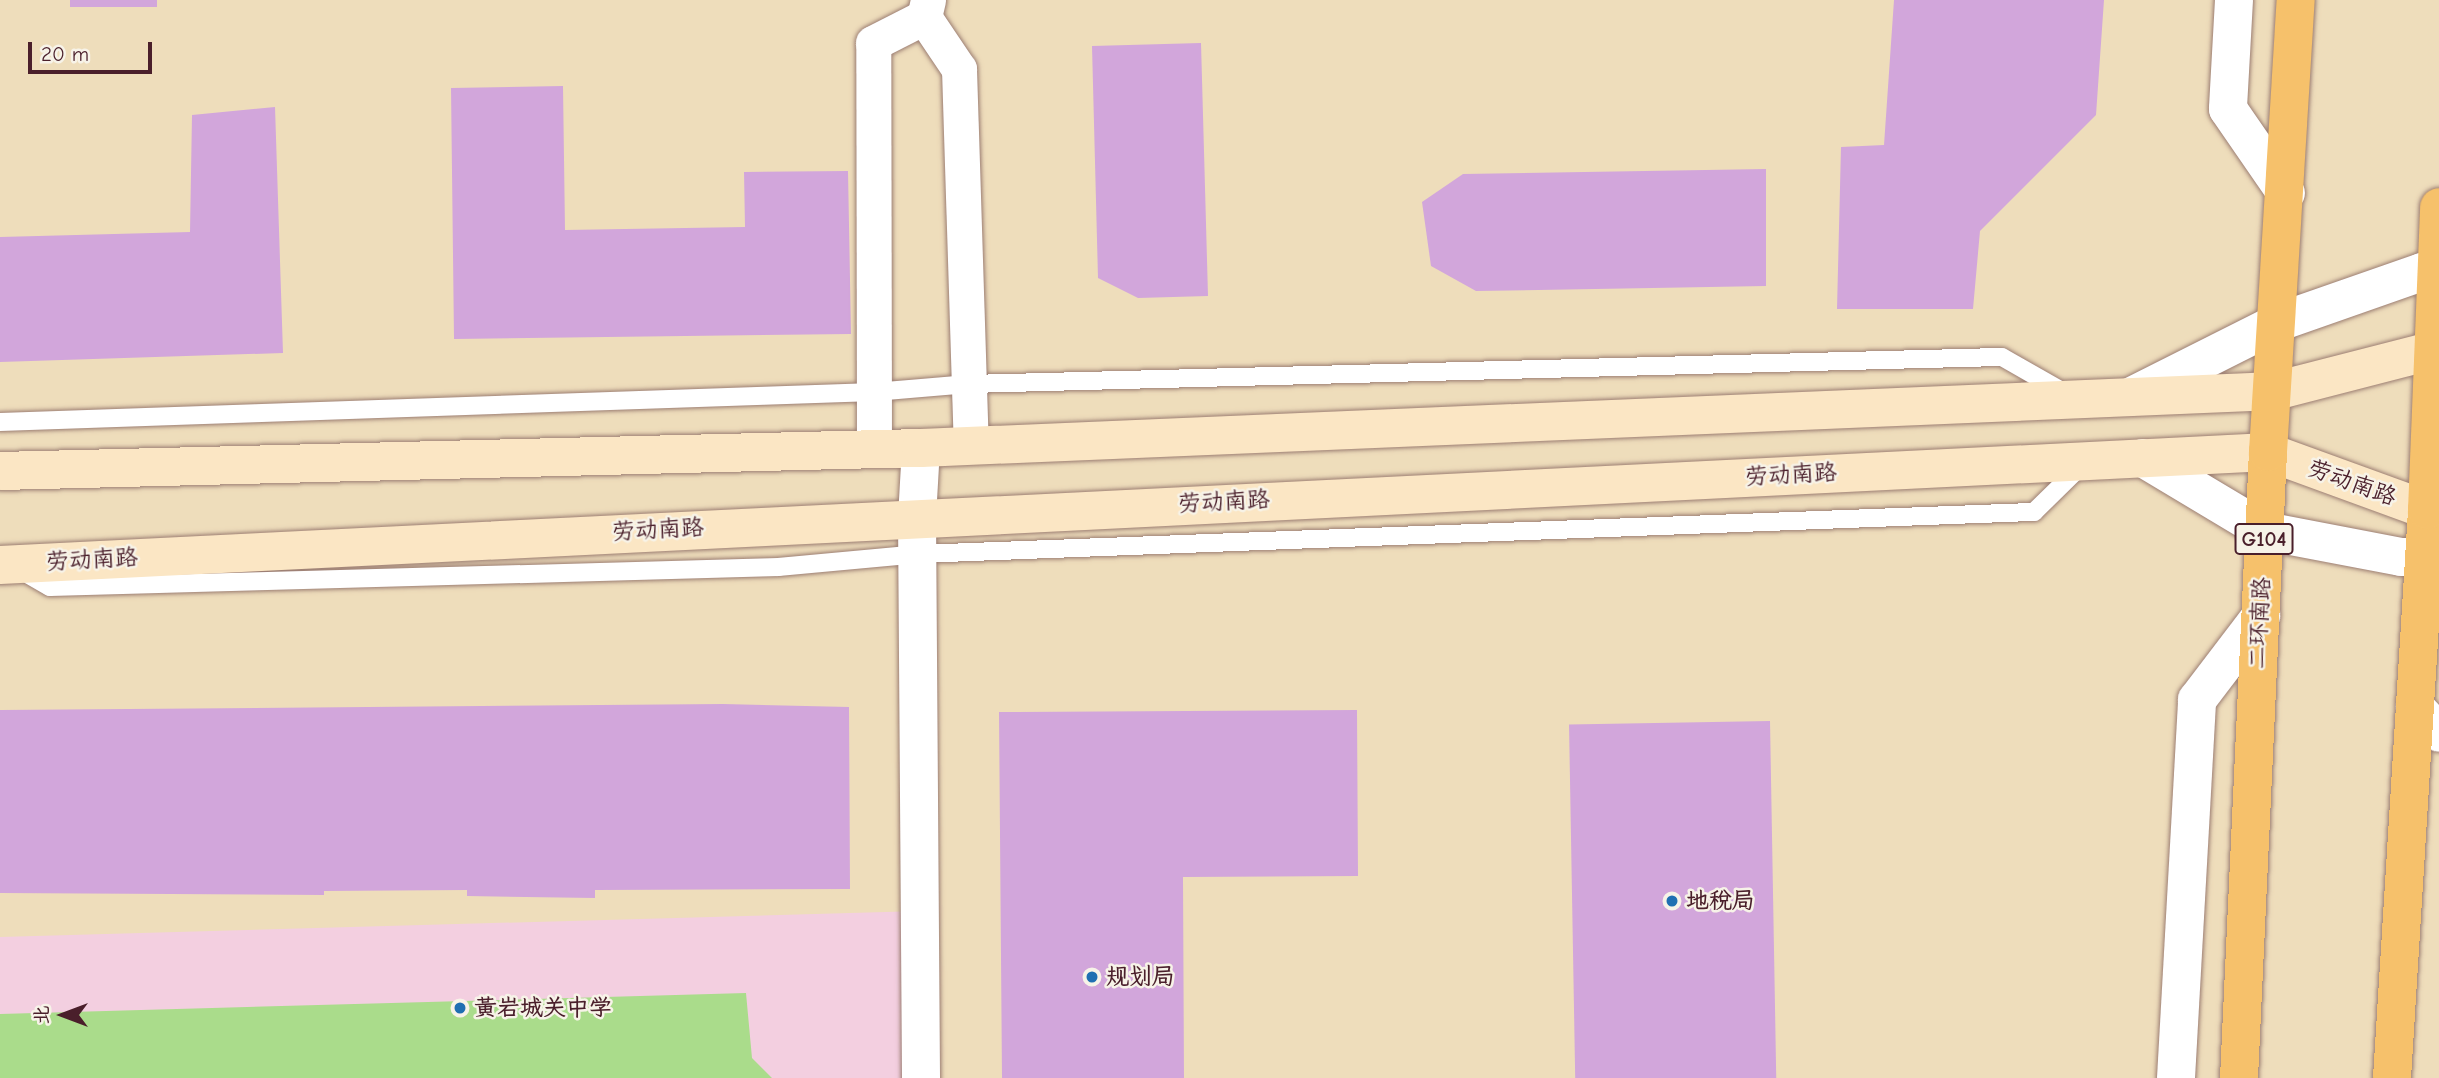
<!DOCTYPE html>
<meta charset="utf-8">
<style>
body{margin:0}
#map{position:relative;width:2439px;height:1078px;overflow:hidden;background:#edb;font-family:"Comic Neue","LXGW WenKai TC",sans-serif}
div>[style]{position:absolute}
.built>*{inset:0;background:#f3cfe0}
.green>*{inset:0;background:#aadc8b}
.building>*{inset:0;background:#d2a6db;transform-origin:0 0}
.roads{filter:drop-shadow(0 0 2px #9c7e73) drop-shadow(0 0 2px #9c7e73)}
.service>*{height:18px;margin:-9px;padding:0 9px;transform-origin:9px;border-radius:9px;background:#fff}
.minor>*{height:35px;margin:-17.5px;padding:0 17.5px;transform-origin:17.5px;border-radius:17.5px;background:#fff}
.tertiary>*{height:38px;margin:-19px;padding:0 19px;transform-origin:19px;border-radius:19px;background:#fff}
.secondary>*{height:38px;margin:-19px;padding:0 19px;transform-origin:19px;border-radius:19px;background:#fbe6c4}
.trunk>*{height:38px;margin:-19px;padding:0 19px;transform-origin:19px;border-radius:19px;background:#f6c16b}
.dots>*{width:19px;height:19px;translate:-50% -50%;box-sizing:border-box;border:4px solid #f7f3e8;border-radius:50%}
span{translate:-50% -50%;white-space:nowrap;text-align:center;line-height:1.15;-webkit-text-stroke:5px #f7f3e8;paint-order:stroke}
.shield-label span{padding:2px 5px;background:#f7f3e8;border:2px solid;border-radius:5px;-webkit-text-stroke-width:0}
.shield-label{font-size:21px;color:#4a1f2b;font-weight:700}
.street-label{font-size:23px;color:#4a1f2b}
.poi-label{font-size:23px;color:#4a1f2b;font-weight:700}
.left{translate:0 -50%;text-align:left}
.north{position:absolute;left:28px;top:980px;width:70px;height:70px;-webkit-text-stroke:5px #f7f3e8;paint-order:stroke;rotate:270deg;font-size:19px;font-weight:700;line-height:28px;text-align:center;color:#4a1f2b}
.north::after{content:'';display:block;margin:auto;width:24px;height:32px;background:#4a1f2b;clip-path:polygon(50% 0,100% 100%,50% 72%,0 100%)}
.scale{position:absolute;left:28px;top:42px;width:124px;height:32px;box-sizing:border-box;border:4px solid #4a1f2b;border-top:0;padding-left:9px;font-size:21px;line-height:24px;white-space:nowrap;color:#4a1f2b;-webkit-text-stroke:5px #f7f3e8;paint-order:stroke}
</style>
<div id="map">
<div class="built">
<div style="clip-path:polygon(921px 911px,921px 1078px,0 1078px,0 937px)"></div>
</div>
<div class="green">
<div style="clip-path:polygon(746px 993px,752px 1058px,772px 1078px,0 1078px,0 1014px)"></div>
</div>
<div class="building">
<div style="left:70px;top:0;width:87px;height:7px"></div>
<div style="clip-path:polygon(1894px 0,2104px 0,2096px 115px,1980px 231px,1973px 309px,1837px 309px,1841px 147px,1884px 145px)"></div>
<div style="clip-path:polygon(1201px 43px,1208px 296px,1138px 298px,1098px 278px,1092px 46px)"></div>
<div style="clip-path:polygon(563px 86px,565px 230px,745px 227px,744px 172px,848px 171px,851px 334px,454px 339px,451px 88px)"></div>
<div style="clip-path:polygon(275px 107px,283px 353px,0 362px,0 237px,190px 232px,192px 115px)"></div>
<div style="clip-path:polygon(1766px 169px,1766px 286px,1476px 291px,1431px 266px,1422px 202px,1463px 174px)"></div>
<div style="clip-path:polygon(723px 704px,849px 707px,850px 889px,595px 890px,595px 898px,467px 896px,467px 890px,324px 891px,324px 895px,0 893px,0 710px)"></div>
<div style="clip-path:polygon(1357px 710px,1358px 876px,1183px 877px,1184px 1078px,1002px 1078px,999px 712px)"></div>
<div style="left:1770px;top:721px;width:357px;height:201px;rotate:89deg"></div>
</div>
<div class="roads">
<div class="service">
<div style="left:0;top:422px;width:875px;rotate:-1.97deg"></div>
<div style="left:874px;top:392px;width:95px;rotate:-4.8deg"></div>
<div style="left:969px;top:384px;width:1033px;rotate:-1.5deg"></div>
<div style="left:2002px;top:357px;width:73px;rotate:29.7deg"></div>
<div style="left:22px;top:571px;width:32px;rotate:30deg"></div>
<div style="left:50px;top:587px;width:729px;rotate:-1.57deg"></div>
<div style="left:779px;top:567px;width:140px;rotate:-5.3deg"></div>
<div style="left:918px;top:554px;width:1117px;rotate:-2.16deg"></div>
<div style="left:2034px;top:512px;width:67px;rotate:-44.4deg"></div>
</div>
<div class="minor">
<div style="left:928px;top:0;width:17px;rotate:103deg"></div>
<div style="left:924px;top:17px;width:63px;rotate:56.1deg"></div>
<div style="left:959px;top:69px;width:377px;rotate:88.2deg"></div>
<div style="left:874px;top:448px;width:405px;rotate:-90.1deg"></div>
<div style="left:873px;top:43px;width:57px;rotate:-27deg"></div>
</div>
<div class="tertiary">
<div style="left:2234px;top:0;width:109px;rotate:93.2deg"></div>
<div style="left:2228px;top:109px;width:102px;rotate:55.4deg"></div>
<div style="left:2130px;top:397px;width:167px;rotate:-26.7deg"></div>
<div style="left:2279px;top:322px;width:151px;rotate:-19.3deg"></div>
<div style="left:2422px;top:272px;width:17px;rotate:-7deg"></div>
<div style="left:921px;top:448px;width:69px;rotate:93.3deg"></div>
<div style="left:917px;top:517px;width:561px;rotate:89.59deg"></div>
<div style="left:2143px;top:458px;width:142px;rotate:30.9deg"></div>
<div style="left:2265px;top:531px;width:138px;rotate:10.8deg"></div>
<div style="left:2401px;top:557px;width:38px"></div>
<div style="left:2415px;top:707px;width:35px;rotate:47deg"></div>
<div style="left:2176px;top:1078px;width:379px;rotate:-86.8deg"></div>
<div style="left:2197px;top:700px;width:106px;rotate:-52.7deg"></div>
</div>
<div class="secondary">
<div style="left:0;top:471px;width:921px;rotate:-1.43deg"></div>
<div style="left:921px;top:448px;width:1355px;rotate:-2.41deg"></div>
<div style="left:2275px;top:391px;width:169px;rotate:-14.4deg"></div>
<div style="left:0;top:565px;width:2271px;rotate:-2.85deg"></div>
<div style="left:2268px;top:452px;width:169px;rotate:20deg"></div>
<div style="left:2427px;top:510px;width:12px"></div>
</div>
<div class="trunk">
<div style="left:2239px;top:1078px;width:627px;rotate:-87.35deg"></div>
<div style="left:2268px;top:452px;width:453px;rotate:-86.5deg"></div>
<div style="left:2392px;top:1078px;width:569px;rotate:-86.47deg"></div>
<div style="left:2427px;top:510px;width:303px;rotate:-87.7deg"></div>
</div>
</div>
<div class="dots">
<div style="left:1672px;top:901px;background:#1f6fb2"></div>
<div style="left:1092px;top:977px;background:#1f6fb2"></div>
<div style="left:460px;top:1008px;background:#1f6fb2"></div>
</div>
<div class="shield-label">
<span style="left:2264px;top:539px">G104</span>
</div>
<div class="street-label">
<span style="left:1791px;top:475px;rotate:-3deg">劳动南路</span>
<span style="left:2352px;top:483px;rotate:20deg">劳动南路</span>
<span style="left:1224px;top:502px;rotate:-3deg">劳动南路</span>
<span style="left:658px;top:530px;rotate:-3deg">劳动南路</span>
<span style="left:92px;top:560px;rotate:-3deg">劳动南路</span>
<span style="left:2260px;top:623px;rotate:-87deg">二环南路</span>
</div>
<div class="poi-label">
<span class="left" style="left:1686px;top:901px">地税局</span>
<span class="left" style="left:1106px;top:977px">规划局</span>
<span class="left" style="left:474px;top:1008px">黄岩城关中学</span>
</div>
<div class="north">北</div>
<div class="scale">20 m</div>
</div>
